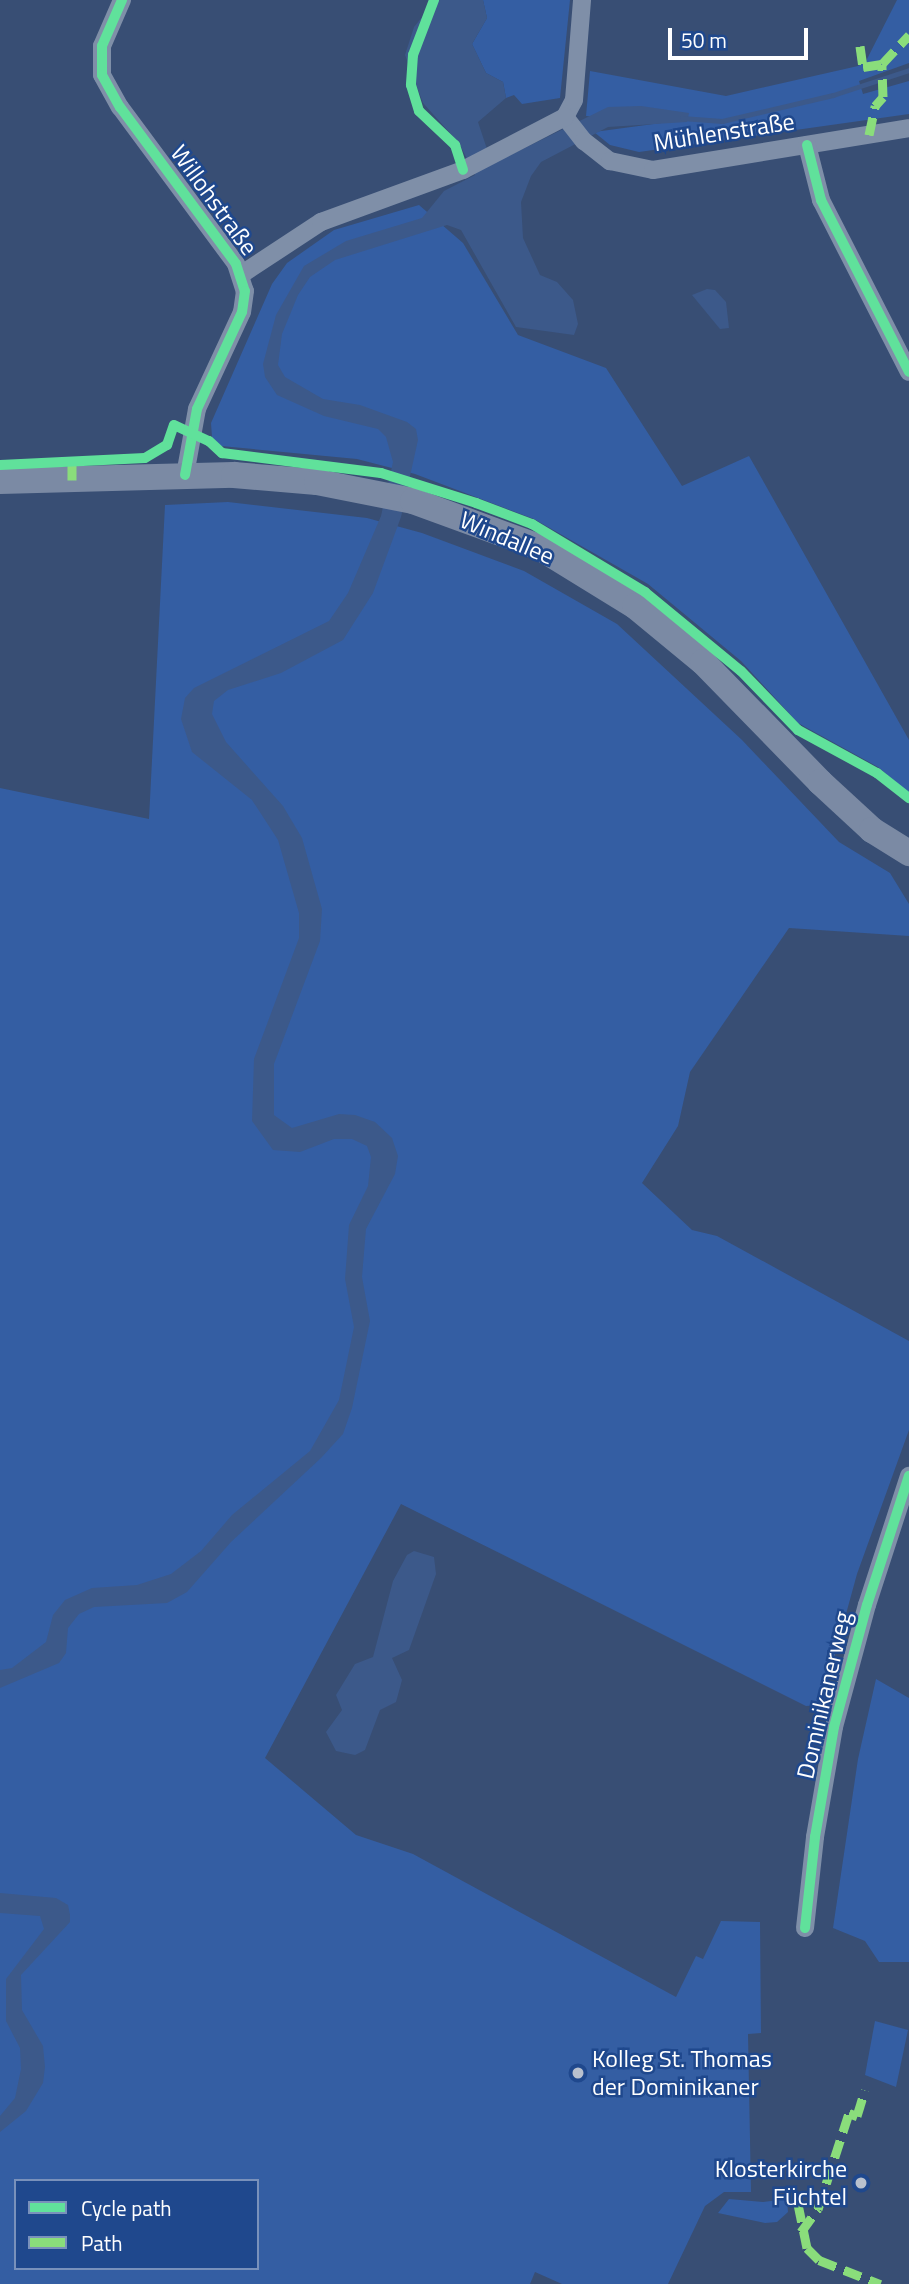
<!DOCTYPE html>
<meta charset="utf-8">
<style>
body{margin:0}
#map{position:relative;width:909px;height:2284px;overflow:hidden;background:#384e74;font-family:"Titillium Web",sans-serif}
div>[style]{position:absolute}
.green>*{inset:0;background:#345ea3}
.water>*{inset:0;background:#3c598a}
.stream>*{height:5px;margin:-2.5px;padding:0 2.5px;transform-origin:2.5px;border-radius:2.5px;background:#3c598a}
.street>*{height:18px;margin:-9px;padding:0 9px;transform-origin:9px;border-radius:9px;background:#7f8fa8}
.secondary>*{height:26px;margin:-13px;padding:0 13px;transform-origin:13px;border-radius:13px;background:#7b8aa4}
.quiet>*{height:9px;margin-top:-4.5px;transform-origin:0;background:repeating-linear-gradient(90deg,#8add7b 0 18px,transparent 0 27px)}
.cycleway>*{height:10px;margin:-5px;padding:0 5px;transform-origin:5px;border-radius:5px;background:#60e19b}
.dots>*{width:19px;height:19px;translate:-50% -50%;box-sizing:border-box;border:4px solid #1f488d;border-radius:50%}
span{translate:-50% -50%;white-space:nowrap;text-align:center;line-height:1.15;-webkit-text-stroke:5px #1f488d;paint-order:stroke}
.street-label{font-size:24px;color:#fff}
.poi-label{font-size:24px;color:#fff}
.left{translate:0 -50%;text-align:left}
.right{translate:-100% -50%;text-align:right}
.legend{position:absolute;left:14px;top:2179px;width:245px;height:91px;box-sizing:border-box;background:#1f488d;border:2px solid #7991bb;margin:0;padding:9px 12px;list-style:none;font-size:21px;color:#fff}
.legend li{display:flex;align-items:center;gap:14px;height:35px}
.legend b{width:35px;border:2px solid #7991bb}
.scale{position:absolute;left:668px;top:28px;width:140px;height:32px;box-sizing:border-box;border:4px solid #fff;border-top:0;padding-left:9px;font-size:21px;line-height:24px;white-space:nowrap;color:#fff;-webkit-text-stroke:5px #1f488d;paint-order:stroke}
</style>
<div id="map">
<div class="green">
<div style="clip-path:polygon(483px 0,570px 0,560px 98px,522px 104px,514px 95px,506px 98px,503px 82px,486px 73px,472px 44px,487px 18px)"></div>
<div style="clip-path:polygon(897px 0,909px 0,909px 63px,859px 81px,863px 94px,909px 81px,909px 114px,639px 152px,610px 145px,594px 132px,661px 123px,586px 116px,590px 71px,726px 96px,858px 66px,866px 61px)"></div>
<div style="clip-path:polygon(419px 205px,463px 243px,518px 335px,606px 368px,682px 486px,749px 456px,909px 740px,909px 793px,878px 767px,798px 723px,741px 661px,648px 584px,534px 519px,415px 474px,357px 459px,221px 446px,212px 437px,211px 423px,272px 284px,287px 263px,334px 230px)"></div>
<div style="clip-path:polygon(evenodd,228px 502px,367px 518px,422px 533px,524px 571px,617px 624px,742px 740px,839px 842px,890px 873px,909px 904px,909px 936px,789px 928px,690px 1072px,678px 1126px,642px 1183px,692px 1230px,717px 1236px,909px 1341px,909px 1430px,857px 1574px,821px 1705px,806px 1706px,401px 1504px,265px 1758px,356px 1835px,413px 1854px,676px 1997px,696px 1956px,703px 1959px,721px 1921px,760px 1922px,761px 2033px,748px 2034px,751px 2192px,724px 2192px,705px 2206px,668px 2284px,562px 2284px,535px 2272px,530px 2284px,0 2284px,0 788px,149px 819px,165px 505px,228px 502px,16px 2181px,257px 2181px,257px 2268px,16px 2268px,16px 2181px)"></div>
<div style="clip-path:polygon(876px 1679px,909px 1698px,909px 1962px,879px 1962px,865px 1941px,833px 1928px,858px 1759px)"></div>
<div style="clip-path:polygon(875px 2021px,908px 2030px,896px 2087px,865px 2075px)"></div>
<div style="clip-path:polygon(729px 2199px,763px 2202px,787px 2199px,788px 2212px,777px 2222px,765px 2223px,718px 2213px)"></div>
</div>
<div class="water">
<div style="clip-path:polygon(436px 0,483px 0,487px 18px,472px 44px,486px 73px,503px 82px,506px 98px,478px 122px,492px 164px,608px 107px,641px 106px,689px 113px,687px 122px,608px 127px,541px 162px,531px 176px,521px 202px,523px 238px,540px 275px,557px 282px,573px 300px,578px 324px,574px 335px,516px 327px,461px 230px,447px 225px,335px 260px,310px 277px,298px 295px,282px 334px,278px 365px,285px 377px,323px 399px,360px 405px,407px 422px,416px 429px,418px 440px,401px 517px,373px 593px,343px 640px,281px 673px,228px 690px,214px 701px,212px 714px,226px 742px,283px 806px,302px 838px,322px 909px,320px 941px,274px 1064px,274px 1115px,292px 1128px,339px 1114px,355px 1115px,375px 1122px,392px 1138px,398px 1156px,395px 1174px,366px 1229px,362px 1277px,370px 1321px,352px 1408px,343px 1434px,321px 1458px,231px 1542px,187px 1592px,167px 1603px,94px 1607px,79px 1614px,68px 1628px,66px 1653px,59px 1663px,0 1688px,0 1670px,12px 1668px,46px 1642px,53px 1615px,65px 1600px,92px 1588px,137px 1585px,171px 1574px,201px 1551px,232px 1515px,310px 1451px,339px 1400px,354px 1327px,345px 1279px,349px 1225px,368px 1186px,371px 1157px,367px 1146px,352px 1139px,334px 1139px,300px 1152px,273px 1150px,252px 1121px,254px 1059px,299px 938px,299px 913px,278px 840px,252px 800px,192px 752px,181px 719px,185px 698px,194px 688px,329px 621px,348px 593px,381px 516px,393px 462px,386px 437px,378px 429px,324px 416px,277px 395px,265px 377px,263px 364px,276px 315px,304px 266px,346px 241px,422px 218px,444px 191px,475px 175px,459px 143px,423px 103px,405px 55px,414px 27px)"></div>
<div style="clip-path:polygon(707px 289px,715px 290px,726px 302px,729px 328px,720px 329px,692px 295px)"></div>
<div style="clip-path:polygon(414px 1551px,434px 1557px,436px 1574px,409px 1650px,392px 1658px,402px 1680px,396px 1702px,380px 1710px,365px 1750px,355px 1755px,336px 1751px,326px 1732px,342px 1710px,336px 1695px,355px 1664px,373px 1657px,393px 1581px,407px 1555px)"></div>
<div style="clip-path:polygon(0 1893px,56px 1898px,68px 1905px,70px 1915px,70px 1922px,21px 1975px,22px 2010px,43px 2046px,45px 2067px,43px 2083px,26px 2111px,0 2132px,0 2116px,15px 2098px,21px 2069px,20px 2048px,6px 2021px,6px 1979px,44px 1929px,40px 1916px,0 1913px)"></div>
</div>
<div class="stream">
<div style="left:682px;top:118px;width:40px;rotate:4.3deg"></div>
<div style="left:722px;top:121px;width:114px;rotate:-13.2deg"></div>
<div style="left:833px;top:95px;width:80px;rotate:-18.2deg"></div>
</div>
<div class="street">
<div style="left:122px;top:0;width:50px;rotate:113.5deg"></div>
<div style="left:102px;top:46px;width:29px;rotate:90deg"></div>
<div style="left:102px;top:75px;width:37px;rotate:61deg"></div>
<div style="left:120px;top:107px;width:195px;rotate:53.5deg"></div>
<div style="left:236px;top:264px;width:28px;rotate:72deg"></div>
<div style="left:245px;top:291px;width:21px;rotate:98deg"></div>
<div style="left:242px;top:312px;width:107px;rotate:114.9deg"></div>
<div style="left:197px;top:409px;width:67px;rotate:100.3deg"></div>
<div style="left:565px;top:117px;width:31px;rotate:52deg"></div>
<div style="left:584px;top:141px;width:33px;rotate:38deg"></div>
<div style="left:610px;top:161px;width:44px;rotate:11.8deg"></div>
<div style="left:653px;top:170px;width:259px;rotate:-9.3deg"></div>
<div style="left:565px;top:117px;width:19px;rotate:-62deg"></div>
<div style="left:574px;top:100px;width:100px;rotate:-85.4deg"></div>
<div style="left:807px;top:145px;width:57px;rotate:75.7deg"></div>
<div style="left:821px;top:200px;width:193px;rotate:62.9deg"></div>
<div style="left:242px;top:274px;width:95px;rotate:-33.4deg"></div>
<div style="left:321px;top:222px;width:151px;rotate:-20.1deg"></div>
<div style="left:463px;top:170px;width:115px;rotate:-27.5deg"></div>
<div style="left:805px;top:1928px;width:92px;rotate:-83.7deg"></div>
<div style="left:815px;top:1837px;width:112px;rotate:-80.2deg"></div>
<div style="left:834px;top:1727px;width:126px;rotate:-74.9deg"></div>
<div style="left:867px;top:1605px;width:136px;rotate:-72deg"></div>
</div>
<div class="secondary">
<div style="left:0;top:481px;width:234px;rotate:-1.5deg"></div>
<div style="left:234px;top:475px;width:83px;rotate:4.8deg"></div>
<div style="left:317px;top:482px;width:98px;rotate:11.2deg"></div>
<div style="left:413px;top:501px;width:134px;rotate:20.1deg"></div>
<div style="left:539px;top:547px;width:113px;rotate:31.6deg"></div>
<div style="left:635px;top:606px;width:88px;rotate:39.5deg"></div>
<div style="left:703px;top:662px;width:168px;rotate:45.7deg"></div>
<div style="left:820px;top:782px;width:71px;rotate:42.7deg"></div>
<div style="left:872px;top:830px;width:44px;rotate:31.9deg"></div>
</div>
<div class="quiet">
<div style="left:860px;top:46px;width:21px;rotate:82deg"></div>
<div style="left:863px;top:67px;width:19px;rotate:-9deg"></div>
<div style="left:869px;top:135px;width:30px;rotate:-78deg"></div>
<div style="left:875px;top:106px;width:12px;rotate:-48deg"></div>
<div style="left:883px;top:97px;width:33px;rotate:-92deg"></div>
<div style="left:882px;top:64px;width:40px;rotate:-47deg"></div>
<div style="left:72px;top:463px;width:17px;rotate:90deg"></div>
<div style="left:798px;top:2204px;width:45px;rotate:78.4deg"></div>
<div style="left:807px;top:2248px;width:17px;rotate:45deg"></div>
<div style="left:819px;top:2260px;width:66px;rotate:21.5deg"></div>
<div style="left:801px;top:2232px;width:29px;rotate:-54deg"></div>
<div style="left:818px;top:2209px;width:101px;rotate:-72.1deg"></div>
<div style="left:849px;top:2113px;width:9px;rotate:21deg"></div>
<div style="left:857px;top:2116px;width:27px;rotate:-73deg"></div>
</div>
<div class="cycleway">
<div style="left:122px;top:0;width:50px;rotate:113.5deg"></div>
<div style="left:102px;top:46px;width:29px;rotate:90deg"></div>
<div style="left:102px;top:75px;width:37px;rotate:61deg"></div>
<div style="left:120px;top:107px;width:195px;rotate:53.5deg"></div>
<div style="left:236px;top:264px;width:28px;rotate:72deg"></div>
<div style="left:245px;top:291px;width:21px;rotate:98deg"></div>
<div style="left:242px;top:312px;width:107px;rotate:114.9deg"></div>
<div style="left:197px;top:409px;width:67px;rotate:100.3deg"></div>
<div style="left:434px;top:0;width:59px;rotate:110.9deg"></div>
<div style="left:413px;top:55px;width:30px;rotate:94deg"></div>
<div style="left:411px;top:85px;width:27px;rotate:73deg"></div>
<div style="left:419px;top:111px;width:50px;rotate:43.4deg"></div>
<div style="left:455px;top:145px;width:26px;rotate:72deg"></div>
<div style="left:807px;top:145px;width:57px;rotate:75.7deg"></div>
<div style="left:821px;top:200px;width:193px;rotate:62.9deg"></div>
<div style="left:0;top:465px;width:145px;rotate:-2.8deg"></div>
<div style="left:145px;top:458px;width:26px;rotate:-31deg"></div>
<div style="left:167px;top:445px;width:21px;rotate:-71deg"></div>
<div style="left:174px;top:425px;width:38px;rotate:25deg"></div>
<div style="left:209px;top:441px;width:18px;rotate:43deg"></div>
<div style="left:222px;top:453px;width:160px;rotate:7.2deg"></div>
<div style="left:381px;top:473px;width:100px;rotate:17.5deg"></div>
<div style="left:476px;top:503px;width:60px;rotate:20.6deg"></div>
<div style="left:532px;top:524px;width:132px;rotate:31deg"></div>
<div style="left:645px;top:592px;width:124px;rotate:39.5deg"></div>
<div style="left:741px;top:671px;width:82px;rotate:46deg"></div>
<div style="left:798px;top:730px;width:90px;rotate:28.6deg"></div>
<div style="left:877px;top:773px;width:41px;rotate:38deg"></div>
<div style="left:805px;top:1928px;width:92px;rotate:-83.7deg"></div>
<div style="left:815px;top:1837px;width:112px;rotate:-80.2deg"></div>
<div style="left:834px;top:1727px;width:126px;rotate:-74.9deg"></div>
<div style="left:867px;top:1605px;width:136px;rotate:-72deg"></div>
</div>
<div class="dots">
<div style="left:578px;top:2073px;background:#b9c1ce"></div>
<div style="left:861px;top:2183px;background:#b9c1ce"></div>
</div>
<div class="street-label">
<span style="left:724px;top:132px;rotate:-9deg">Mühlenstraße</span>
<span style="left:214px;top:200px;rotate:54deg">Willohstraße</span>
<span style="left:507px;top:538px;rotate:23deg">Windallee</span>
<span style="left:824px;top:1695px;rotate:-77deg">Dominikanerweg</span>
</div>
<div class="poi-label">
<span class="left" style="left:592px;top:2073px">Kolleg St. Thomas<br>der Dominikaner</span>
<span class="right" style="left:847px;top:2183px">Klosterkirche<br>Füchtel</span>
</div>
<ul class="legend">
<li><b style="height:9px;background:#60e19b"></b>Cycle path</li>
<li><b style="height:9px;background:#8add7b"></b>Path</li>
</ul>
<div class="scale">50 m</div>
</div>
